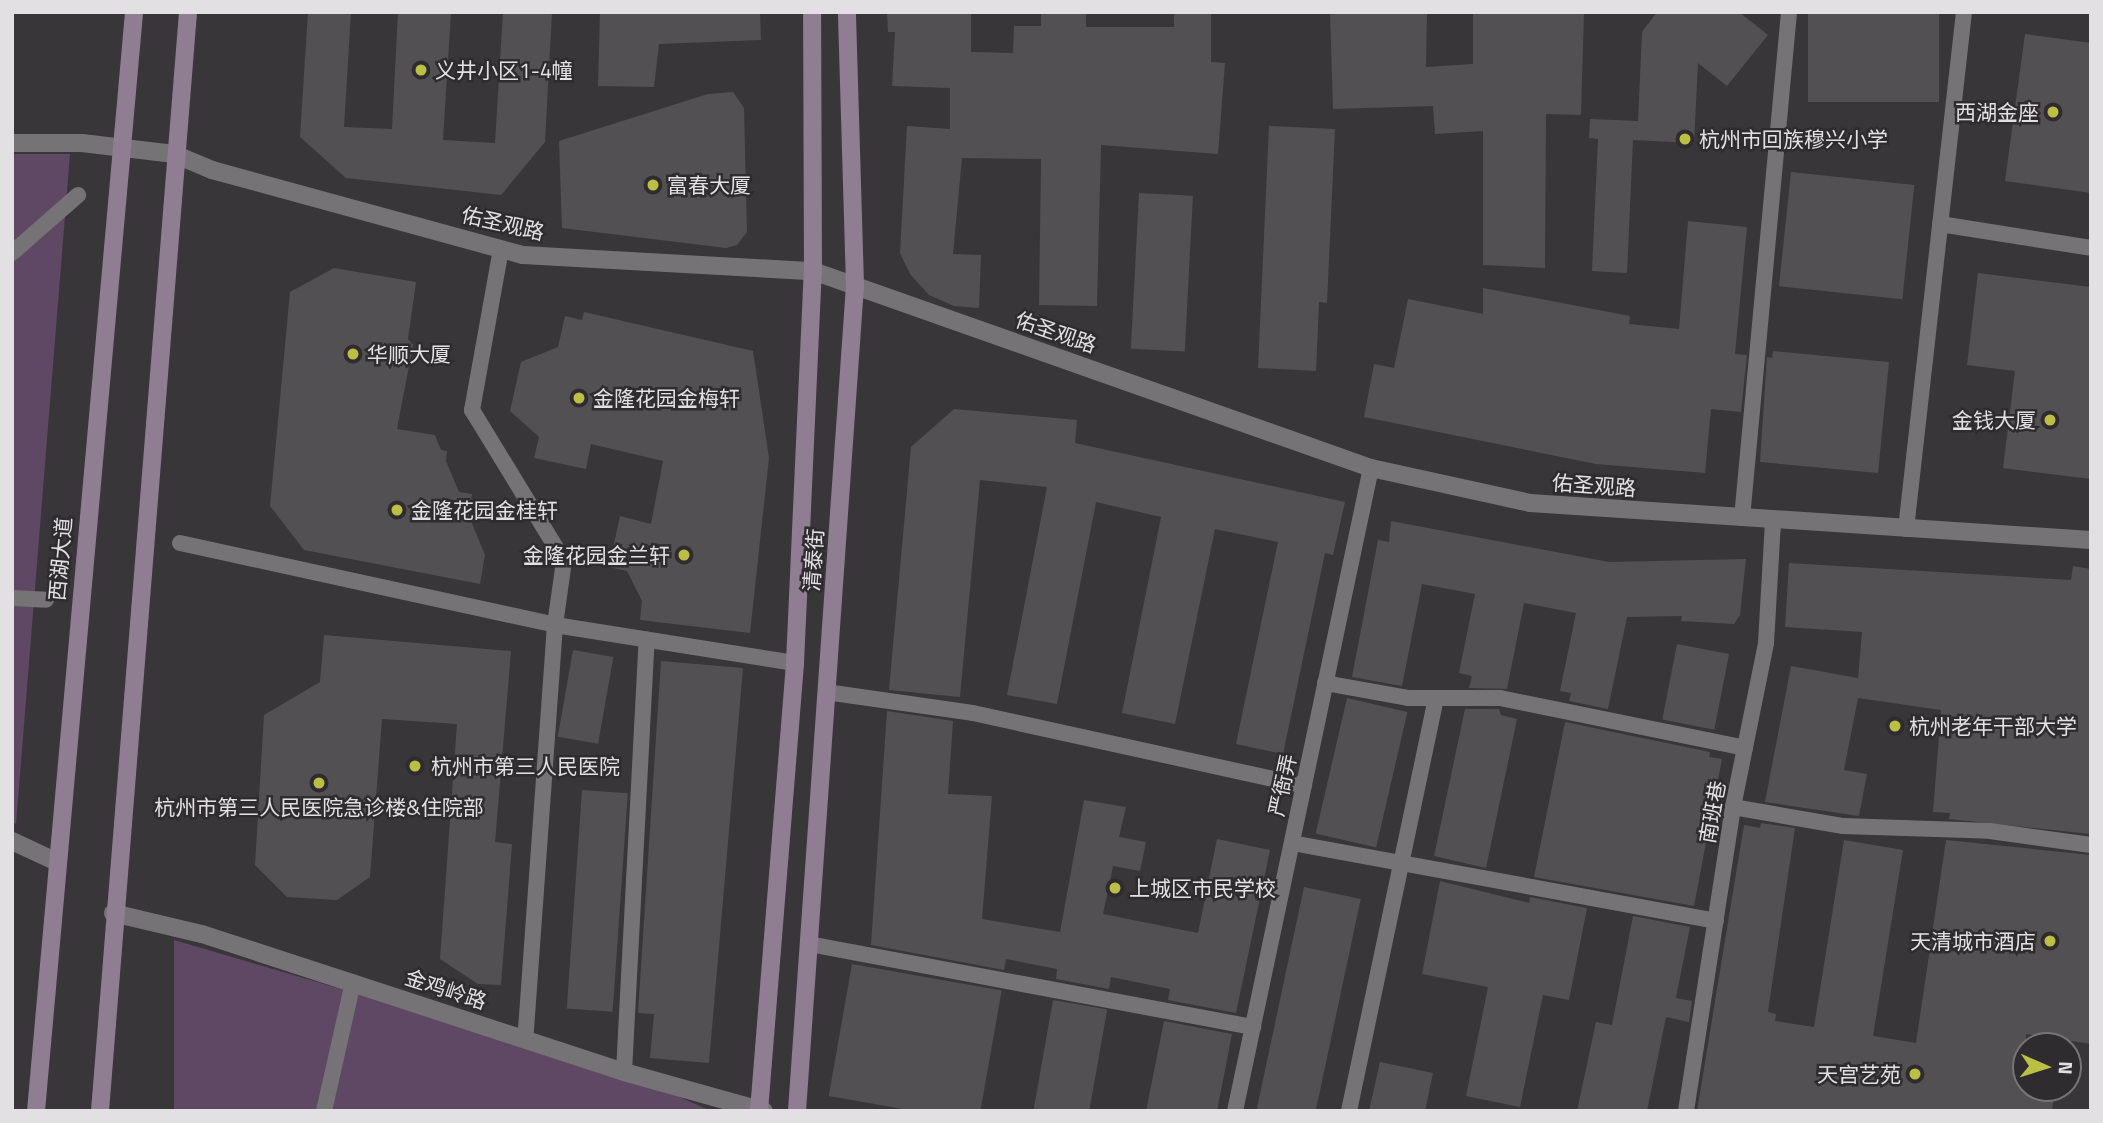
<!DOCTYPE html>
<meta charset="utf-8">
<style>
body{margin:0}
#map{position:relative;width:2103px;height:1123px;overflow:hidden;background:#393639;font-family:"Titillium Web","Noto Sans SC",sans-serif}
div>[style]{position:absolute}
.green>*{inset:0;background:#5f4864}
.building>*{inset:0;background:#535054;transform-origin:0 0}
.service>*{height:16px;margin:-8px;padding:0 8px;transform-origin:8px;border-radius:8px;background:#767376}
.minor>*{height:18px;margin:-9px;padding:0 9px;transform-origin:9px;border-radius:9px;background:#767376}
.secondary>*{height:18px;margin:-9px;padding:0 9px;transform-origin:9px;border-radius:9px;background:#8f7e92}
.dots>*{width:19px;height:19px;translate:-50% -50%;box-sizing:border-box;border:4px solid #2f2c2f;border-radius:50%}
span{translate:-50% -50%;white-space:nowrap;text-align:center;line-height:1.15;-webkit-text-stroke:5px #2f2c2f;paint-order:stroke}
.poi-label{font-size:21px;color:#e2e0e2}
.left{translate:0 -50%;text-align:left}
.right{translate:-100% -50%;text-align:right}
.street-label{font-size:21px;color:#e2e0e2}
.frame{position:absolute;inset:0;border:14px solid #e2e0e2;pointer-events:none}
.north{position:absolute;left:2012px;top:1032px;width:70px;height:70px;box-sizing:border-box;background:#2f2c2f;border:2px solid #777477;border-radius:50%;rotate:93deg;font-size:19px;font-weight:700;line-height:28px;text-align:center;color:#e2e0e2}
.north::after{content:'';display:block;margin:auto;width:24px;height:32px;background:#bbc044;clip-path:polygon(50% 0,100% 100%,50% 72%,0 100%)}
</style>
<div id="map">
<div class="green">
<div style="clip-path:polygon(12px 154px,70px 154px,16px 824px,12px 822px)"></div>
<div style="clip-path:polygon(174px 940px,624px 1072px,711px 1111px,174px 1111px)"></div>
</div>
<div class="building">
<div style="clip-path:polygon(308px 12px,351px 12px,344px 127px,392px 129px,398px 12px,451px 12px,443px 140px,495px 143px,503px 12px,552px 12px,545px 142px,501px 195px,346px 178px,300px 137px)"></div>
<div style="clip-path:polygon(600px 12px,760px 12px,761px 40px,659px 44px,654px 87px,598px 86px)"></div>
<div style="clip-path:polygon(887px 12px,971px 12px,971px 52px,1013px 53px,1014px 26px,1041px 26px,1041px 12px,1086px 12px,1086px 27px,1174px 27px,1174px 12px,1211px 12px,1211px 62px,1225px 63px,1218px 154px,1101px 145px,1097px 306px,1039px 305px,1041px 159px,962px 158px,953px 254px,981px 255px,979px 308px,954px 306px,929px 295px,910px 274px,900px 253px,907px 126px,950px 129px,950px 88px,892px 86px,895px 32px,888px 32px)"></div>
<div style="clip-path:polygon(1330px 12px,1427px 12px,1426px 67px,1473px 64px,1473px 12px,1584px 12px,1581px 115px,1546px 114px,1545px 268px,1483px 265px,1483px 131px,1435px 134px,1433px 106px,1333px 109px)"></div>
<div style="clip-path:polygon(1657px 12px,1739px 12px,1768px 35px,1727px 86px,1698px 63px,1694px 143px,1633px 140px,1627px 273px,1592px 271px,1598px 139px,1589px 138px,1590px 119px,1638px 121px,1642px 32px)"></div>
<div style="left:1808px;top:12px;width:131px;height:90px"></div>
<div style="clip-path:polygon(2025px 34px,2091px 43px,2091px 193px,2005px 181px)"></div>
<div style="clip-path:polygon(733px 92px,744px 108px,747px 232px,737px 245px,726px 248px,562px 228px,559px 141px,708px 94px)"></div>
<div style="clip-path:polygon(1269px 126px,1335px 129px,1327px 303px,1319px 302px,1316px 371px,1258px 368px)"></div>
<div style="left:1791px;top:172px;width:124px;height:115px;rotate:6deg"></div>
<div style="left:1139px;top:193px;width:54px;height:156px;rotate:3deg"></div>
<div style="clip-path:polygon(1688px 221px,1747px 227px,1735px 354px,1747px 355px,1741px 412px,1711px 409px,1705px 473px,1596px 464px,1364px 417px,1374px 364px,1394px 368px,1408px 299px,1483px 314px,1483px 288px,1630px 316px,1629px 324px,1679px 329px)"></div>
<div style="clip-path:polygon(334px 268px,416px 282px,408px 339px,413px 345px,397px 429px,435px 435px,441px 450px,447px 451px,446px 461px,459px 492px,472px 494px,469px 516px,485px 555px,480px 584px,304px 550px,270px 506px,290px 292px)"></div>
<div style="clip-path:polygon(1978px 273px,2091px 287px,2091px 479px,2003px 468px,2015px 371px,1967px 365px)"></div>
<div style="clip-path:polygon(584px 312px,753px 351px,769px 458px,750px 633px,640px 620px,642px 601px,627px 571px,609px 567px,620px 516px,651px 524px,663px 461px,591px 444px,586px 469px,534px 458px,539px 437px,510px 411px,521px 362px,558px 347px,565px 316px,582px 320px)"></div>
<div style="clip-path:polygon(1773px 351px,1889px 362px,1878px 473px,1760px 462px,1767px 357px,1772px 358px)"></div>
<div style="clip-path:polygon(954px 409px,1077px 420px,1075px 443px,1345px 502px,1333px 555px,1325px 553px,1283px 754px,1236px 744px,1278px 542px,1215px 529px,1175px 724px,1122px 713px,1161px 517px,1096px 502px,1057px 704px,1007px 695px,1047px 487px,980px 480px,960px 697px,889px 690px,911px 447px)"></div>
<div style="clip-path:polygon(1391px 521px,1609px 562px,1746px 559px,1740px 615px,1734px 624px,1681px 621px,1682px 616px,1627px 617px,1608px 709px,1569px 701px,1571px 693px,1560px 691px,1576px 613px,1524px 603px,1507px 689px,1469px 688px,1472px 676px,1459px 673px,1475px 594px,1422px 584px,1402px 686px,1352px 677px,1378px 540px,1389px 542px)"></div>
<div style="clip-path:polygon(1789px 563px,2071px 580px,2073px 566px,2091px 569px,2091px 834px,1949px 819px,1950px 813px,1933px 812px,1941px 710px,1858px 698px,1844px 770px,1867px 774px,1859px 816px,1765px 802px,1791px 666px,1858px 678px,1862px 632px,1785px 627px)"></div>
<div style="clip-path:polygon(324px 635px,511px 651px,495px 842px,512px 844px,501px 985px,478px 984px,440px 959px,457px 724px,382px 719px,370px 877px,337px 900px,287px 897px,255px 865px,264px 715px,320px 682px)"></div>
<div style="left:1677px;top:644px;width:53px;height:77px;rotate:11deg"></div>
<div style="left:573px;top:650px;width:41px;height:88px;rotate:10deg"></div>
<div style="clip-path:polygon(661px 661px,743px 668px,709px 1063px,650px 1058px,654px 1014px,638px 1013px)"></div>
<div style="left:1347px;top:698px;width:62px;height:139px;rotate:13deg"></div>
<div style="clip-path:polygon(1465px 709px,1499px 709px,1501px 715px,1517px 719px,1486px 868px,1434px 856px)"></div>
<div style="clip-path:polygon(887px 711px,953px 721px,948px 794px,992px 796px,982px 919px,1060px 932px,1084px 800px,1126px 807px,1119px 837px,1146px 842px,1140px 871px,1113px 866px,1103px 914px,1198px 933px,1217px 839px,1270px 850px,1236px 1013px,1168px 1000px,1170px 989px,1111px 977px,1109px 989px,1056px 979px,1057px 969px,1006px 959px,1004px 970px,871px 945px)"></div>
<div style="clip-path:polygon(1565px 722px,1710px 752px,1709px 757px,1722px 759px,1694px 906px,1534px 877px)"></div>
<div style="left:582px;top:790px;width:46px;height:219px;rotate:4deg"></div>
<div style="clip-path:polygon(1761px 823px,1795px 828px,1768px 1012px,1776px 1014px,1775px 1021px,1814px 1027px,1844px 840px,1903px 850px,1873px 1036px,1916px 1043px,1946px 840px,2091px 855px,2091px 1044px,2026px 1034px,2026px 1088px,2055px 1088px,2052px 1111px,1697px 1111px,1744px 825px,1760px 828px)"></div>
<div style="clip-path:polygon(1440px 881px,1529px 903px,1530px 897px,1587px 908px,1569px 1000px,1543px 995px,1520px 1107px,1466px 1096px,1488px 987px,1422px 974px)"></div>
<div style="left:1304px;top:887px;width:58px;height:229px;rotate:12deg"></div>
<div style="clip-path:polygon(1633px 916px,1690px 927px,1676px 998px,1692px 1001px,1689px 1022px,1666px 1017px,1647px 1111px,1577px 1111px,1596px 1022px,1612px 1025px)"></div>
<div style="left:852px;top:964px;width:152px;height:134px;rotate:10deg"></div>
<div style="left:1053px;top:1000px;width:55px;height:112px;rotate:10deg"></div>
<div style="clip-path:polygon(1164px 1021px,1232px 1034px,1217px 1111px,1146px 1111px)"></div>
<div style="clip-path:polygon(1380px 1062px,1433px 1073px,1425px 1111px,1369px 1111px)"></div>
</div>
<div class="service">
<div style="left:1940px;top:224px;width:153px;rotate:9deg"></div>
<div style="left:501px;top:249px;width:164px;rotate:100.2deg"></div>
<div style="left:472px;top:410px;width:177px;rotate:58.6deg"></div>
<div style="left:564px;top:561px;width:65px;rotate:98deg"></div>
<div style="left:555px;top:625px;width:415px;rotate:94.1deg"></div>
<div style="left:12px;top:253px;width:88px;rotate:-41.3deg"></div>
<div style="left:1742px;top:518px;width:508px;rotate:-84.69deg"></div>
<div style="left:1906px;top:529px;width:520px;rotate:-83.6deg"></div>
<div style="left:180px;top:543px;width:384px;rotate:12.3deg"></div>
<div style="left:555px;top:625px;width:243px;rotate:9deg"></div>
<div style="left:12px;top:598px;width:34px;rotate:3deg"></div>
<div style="left:1325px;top:683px;width:84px;rotate:10.2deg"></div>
<div style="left:1408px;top:698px;width:92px"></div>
<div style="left:1500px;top:698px;width:250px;rotate:11.5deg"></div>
<div style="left:826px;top:692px;width:148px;rotate:8.1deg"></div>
<div style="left:973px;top:713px;width:339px;rotate:12.4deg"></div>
<div style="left:1733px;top:807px;width:112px;rotate:9.8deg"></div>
<div style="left:1843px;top:826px;width:147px;rotate:1.9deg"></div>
<div style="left:1990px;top:831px;width:102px;rotate:7.9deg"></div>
<div style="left:1292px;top:843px;width:431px;rotate:10.4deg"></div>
<div style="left:809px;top:944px;width:452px;rotate:10.6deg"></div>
<div style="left:624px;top:1072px;width:433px;rotate:-87deg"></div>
<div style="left:324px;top:1111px;width:132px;rotate:-77.3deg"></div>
<div style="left:1235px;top:1111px;width:657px;rotate:-78.06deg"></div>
<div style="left:1349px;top:1111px;width:422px;rotate:-78.1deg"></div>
<div style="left:1686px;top:1111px;width:308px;rotate:-81.2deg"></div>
<div style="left:1733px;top:807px;width:167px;rotate:-78.6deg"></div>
<div style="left:1766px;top:643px;width:123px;rotate:-86.7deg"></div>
</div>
<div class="minor">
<div style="left:12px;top:143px;width:70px"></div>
<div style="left:82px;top:143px;width:93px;rotate:6.8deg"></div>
<div style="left:174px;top:154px;width:41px;rotate:22.8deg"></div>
<div style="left:212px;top:170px;width:322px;rotate:15.3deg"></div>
<div style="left:523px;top:255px;width:290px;rotate:3.2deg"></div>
<div style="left:813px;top:271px;width:592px;rotate:19.45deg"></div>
<div style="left:1371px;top:468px;width:163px;rotate:12.4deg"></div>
<div style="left:1530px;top:503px;width:562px;rotate:3.77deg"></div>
<div style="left:12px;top:841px;width:50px;rotate:25deg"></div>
<div style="left:113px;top:913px;width:91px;rotate:13.3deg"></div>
<div style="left:202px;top:934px;width:444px;rotate:18.1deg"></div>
<div style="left:624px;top:1072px;width:145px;rotate:15.6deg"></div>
</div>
<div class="secondary">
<div style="left:36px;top:1111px;width:1103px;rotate:-84.9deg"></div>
<div style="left:100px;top:1111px;width:1103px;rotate:-85.42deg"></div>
<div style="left:759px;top:1111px;width:449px;rotate:-85.4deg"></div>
<div style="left:795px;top:663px;width:392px;rotate:-87.4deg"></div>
<div style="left:813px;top:271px;width:259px;rotate:-90.2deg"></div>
<div style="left:797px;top:1111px;width:828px;rotate:-85.98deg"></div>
<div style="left:855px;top:285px;width:273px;rotate:-91.7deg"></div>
</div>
<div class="dots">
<div style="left:421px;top:70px;background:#bbc044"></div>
<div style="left:2053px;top:112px;background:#bbc044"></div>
<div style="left:1685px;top:139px;background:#bbc044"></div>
<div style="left:653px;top:185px;background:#bbc044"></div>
<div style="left:353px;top:354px;background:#bbc044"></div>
<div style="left:579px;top:398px;background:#bbc044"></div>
<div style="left:2050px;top:420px;background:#bbc044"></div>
<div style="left:397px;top:510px;background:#bbc044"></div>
<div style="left:684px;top:555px;background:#bbc044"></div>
<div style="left:1895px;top:726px;background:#bbc044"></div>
<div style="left:415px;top:766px;background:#bbc044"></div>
<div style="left:319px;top:783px;background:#bbc044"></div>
<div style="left:1115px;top:888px;background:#bbc044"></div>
<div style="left:2050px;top:941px;background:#bbc044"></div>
<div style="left:1915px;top:1074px;background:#bbc044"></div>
</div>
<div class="poi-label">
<span class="left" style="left:435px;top:70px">义井小区1-4幢</span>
<span class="right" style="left:2039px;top:112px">西湖金座</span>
<span class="left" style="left:1699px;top:139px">杭州市回族穆兴小学</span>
<span class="left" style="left:667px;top:185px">富春大厦</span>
<span class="left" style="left:367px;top:354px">华顺大厦</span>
<span class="left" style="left:593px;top:398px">金隆花园金梅轩</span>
<span class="right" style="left:2036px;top:420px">金钱大厦</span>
<span class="left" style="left:411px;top:510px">金隆花园金桂轩</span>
<span class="right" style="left:670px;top:555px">金隆花园金兰轩</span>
<span class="left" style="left:1909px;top:726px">杭州老年干部大学</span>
<span class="left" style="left:431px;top:766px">杭州市第三人民医院</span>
<span style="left:319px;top:807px">杭州市第三人民医院急诊楼&amp;住院部</span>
<span class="left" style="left:1129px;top:888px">上城区市民学校</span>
<span class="right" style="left:2036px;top:941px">天清城市酒店</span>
<span class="right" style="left:1901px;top:1074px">天宫艺苑</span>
</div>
<div class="street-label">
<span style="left:503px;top:223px;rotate:13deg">佑圣观路</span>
<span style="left:1056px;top:332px;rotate:19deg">佑圣观路</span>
<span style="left:1594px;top:485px;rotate:4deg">佑圣观路</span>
<span style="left:60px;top:559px;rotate:-85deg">西湖大道</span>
<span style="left:813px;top:560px;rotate:-86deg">清泰街</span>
<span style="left:1282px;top:785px;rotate:-78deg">严衙弄</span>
<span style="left:1712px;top:812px;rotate:-80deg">南班巷</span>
<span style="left:446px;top:989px;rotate:18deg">金鸡岭路</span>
</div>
<div class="frame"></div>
<div class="north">N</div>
</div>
